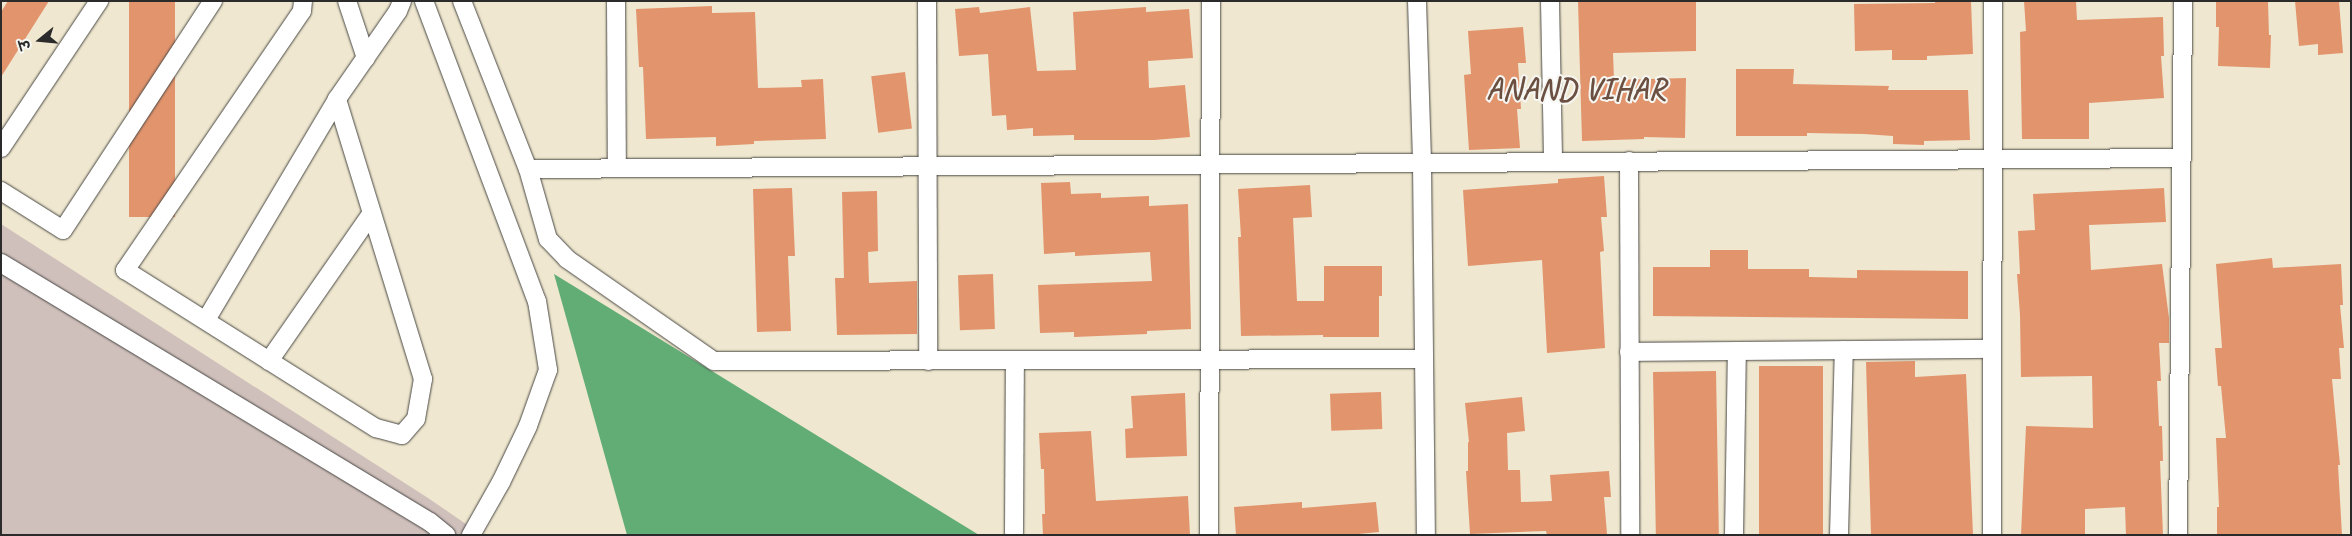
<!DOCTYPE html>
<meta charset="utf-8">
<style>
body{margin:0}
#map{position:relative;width:2352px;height:536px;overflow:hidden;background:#efe7cf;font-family:Caveat,"Playpen Sans Deva",sans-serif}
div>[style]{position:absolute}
.industrial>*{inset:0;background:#d0c0bc}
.forest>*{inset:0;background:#62ad76}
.building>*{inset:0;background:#e2946d;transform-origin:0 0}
.roads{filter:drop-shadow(0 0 1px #484744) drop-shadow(0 0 1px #484744)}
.minor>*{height:18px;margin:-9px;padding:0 9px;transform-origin:9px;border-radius:9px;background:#fff}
span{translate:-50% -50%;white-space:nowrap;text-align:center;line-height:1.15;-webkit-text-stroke:4px #f6f6f2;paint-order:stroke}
.district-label{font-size:30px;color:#6b5042;font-weight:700;letter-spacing:1px}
.frame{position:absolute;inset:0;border:2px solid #2b2b2b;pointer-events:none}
.north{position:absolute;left:15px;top:15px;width:50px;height:50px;-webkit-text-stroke:4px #f6f6f2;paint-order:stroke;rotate:253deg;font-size:14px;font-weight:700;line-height:20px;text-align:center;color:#2b2b2b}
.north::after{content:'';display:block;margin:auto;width:18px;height:22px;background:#2b2b2b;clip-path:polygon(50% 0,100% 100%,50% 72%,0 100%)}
</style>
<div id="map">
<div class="industrial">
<div style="clip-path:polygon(1px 224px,428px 498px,482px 535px,1px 535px)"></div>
</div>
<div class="forest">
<div style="clip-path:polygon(554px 274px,979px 535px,627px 535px)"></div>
</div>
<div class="building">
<div style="clip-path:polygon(8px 1px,49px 1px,1px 77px,1px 12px)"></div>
<div style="left:129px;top:1px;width:46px;height:216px"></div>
<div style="clip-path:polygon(1578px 1px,1696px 1px,1696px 51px,1613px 53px,1614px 80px,1686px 78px,1685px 138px,1644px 137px,1644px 139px,1582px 141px)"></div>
<div style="clip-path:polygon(1935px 1px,1971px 1px,1973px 54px,1927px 56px,1927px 60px,1892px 60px,1892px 50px,1855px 51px,1854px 4px,1935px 3px)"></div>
<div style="clip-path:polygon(2024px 1px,2076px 1px,2077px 20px,2163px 17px,2164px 56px,2161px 56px,2164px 98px,2089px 103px,2089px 139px,2022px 139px,2020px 32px,2026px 31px)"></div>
<div style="clip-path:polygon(2216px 1px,2268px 1px,2269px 35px,2271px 35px,2270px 68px,2218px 66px,2219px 27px,2216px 27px)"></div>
<div style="clip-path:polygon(2295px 1px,2339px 1px,2343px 53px,2318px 55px,2318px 44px,2299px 46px)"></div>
<div style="clip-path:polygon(712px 6px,712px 13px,755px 12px,758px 88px,802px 87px,801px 80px,823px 79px,826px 139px,754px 141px,754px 144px,716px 146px,716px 137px,646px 139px,643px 67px,639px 67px,636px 9px)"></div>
<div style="clip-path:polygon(979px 7px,980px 13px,1030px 7px,1037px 71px,1076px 70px,1073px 12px,1146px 7px,1146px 12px,1189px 9px,1193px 58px,1148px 61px,1149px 88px,1185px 85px,1190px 137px,1154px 140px,1074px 140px,1074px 135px,1033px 136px,1033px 128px,1007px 130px,1006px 115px,992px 116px,988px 54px,959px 56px,955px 9px)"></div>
<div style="clip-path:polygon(1523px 27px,1526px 63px,1518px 63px,1521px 109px,1517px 109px,1520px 148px,1469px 150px,1464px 75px,1471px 74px,1468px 31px)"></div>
<div style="clip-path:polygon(1736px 69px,1794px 69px,1793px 84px,1889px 86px,1888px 90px,1968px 90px,1970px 140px,1924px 141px,1924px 145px,1893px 144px,1893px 136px,1864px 134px,1807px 133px,1807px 136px,1736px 136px)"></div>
<div style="left:905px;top:72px;width:57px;height:34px;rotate:83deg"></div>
<div style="clip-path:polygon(1604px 176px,1607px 217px,1601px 217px,1604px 251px,1600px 252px,1605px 348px,1547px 353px,1542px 260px,1468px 266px,1463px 190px,1558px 183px,1558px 179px)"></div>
<div style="clip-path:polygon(1070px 182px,1071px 194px,1101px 193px,1101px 198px,1149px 196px,1149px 206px,1188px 204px,1191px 329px,1147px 331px,1147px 334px,1074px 337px,1074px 332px,1040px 333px,1038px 285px,1152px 281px,1150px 252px,1075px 256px,1075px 252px,1044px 254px,1041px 183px)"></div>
<div style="clip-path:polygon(1310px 185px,1312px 217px,1293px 218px,1297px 301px,1324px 301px,1324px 266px,1382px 266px,1382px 296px,1379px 296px,1379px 337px,1323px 337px,1323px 335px,1241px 336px,1238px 237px,1241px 237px,1238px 189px)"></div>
<div style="clip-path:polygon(792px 188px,795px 256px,788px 256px,791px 331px,757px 332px,753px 189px)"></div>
<div style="clip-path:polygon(2164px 188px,2166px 222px,2089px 225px,2091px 270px,2162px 264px,2169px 318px,2169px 343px,2159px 343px,2161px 381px,2157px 381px,2159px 426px,2162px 426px,2163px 461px,2160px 461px,2163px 535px,2126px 535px,2125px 507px,2085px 509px,2085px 535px,2021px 535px,2026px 426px,2093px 428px,2092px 376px,2021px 377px,2020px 315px,2017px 274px,2020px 274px,2018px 231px,2035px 230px,2033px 194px)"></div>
<div style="clip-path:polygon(877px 191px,878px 251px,868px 252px,869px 283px,917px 281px,917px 334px,837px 335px,835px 278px,844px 278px,842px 192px)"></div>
<div style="clip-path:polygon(1710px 250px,1748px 250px,1748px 269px,1809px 269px,1809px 277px,1857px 278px,1857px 270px,1968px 271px,1968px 319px,1653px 316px,1653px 267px,1710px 267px)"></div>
<div style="clip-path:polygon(2272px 258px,2273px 268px,2341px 264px,2343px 305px,2340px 305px,2344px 348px,2339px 348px,2341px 379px,2332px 379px,2340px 465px,2338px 465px,2342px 535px,2217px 535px,2217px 507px,2219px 507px,2216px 438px,2226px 438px,2221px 386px,2218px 386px,2215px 348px,2222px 348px,2216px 264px)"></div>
<div style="left:993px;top:274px;width:55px;height:35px;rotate:88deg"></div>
<div style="clip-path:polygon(1915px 361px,1915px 377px,1966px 374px,1973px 535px,1871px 535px,1866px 362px)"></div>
<div style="left:1759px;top:366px;width:64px;height:169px"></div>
<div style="left:1716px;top:371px;width:164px;height:63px;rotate:89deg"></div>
<div style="left:1381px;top:392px;width:37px;height:51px;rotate:88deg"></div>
<div style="clip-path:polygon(1185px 393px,1187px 456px,1126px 458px,1125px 429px,1133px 428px,1131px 396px)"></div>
<div style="clip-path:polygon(1522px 397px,1525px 431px,1507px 433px,1508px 470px,1520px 470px,1521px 502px,1552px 501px,1550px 475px,1609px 471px,1611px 497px,1604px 497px,1607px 534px,1547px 535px,1546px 531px,1470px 534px,1466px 471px,1468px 471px,1468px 442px,1469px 442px,1465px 403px)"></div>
<div style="clip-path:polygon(1091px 431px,1096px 501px,1188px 496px,1190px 535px,1043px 535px,1042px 514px,1045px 514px,1044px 469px,1041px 469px,1039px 433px)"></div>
<div style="clip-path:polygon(1302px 502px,1302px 508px,1376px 502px,1379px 532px,1348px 535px,1236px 535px,1234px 507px)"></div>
</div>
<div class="roads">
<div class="minor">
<div style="left:303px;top:1px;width:10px;rotate:96deg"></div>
<div style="left:302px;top:11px;width:314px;rotate:124.3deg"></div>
<div style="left:125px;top:270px;width:297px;rotate:32.2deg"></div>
<div style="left:376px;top:428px;width:27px;rotate:15deg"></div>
<div style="left:402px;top:435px;width:21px;rotate:-49deg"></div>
<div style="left:416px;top:419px;width:41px;rotate:-80.1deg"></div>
<div style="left:423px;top:379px;width:293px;rotate:-107.1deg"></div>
<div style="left:347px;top:1px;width:60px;rotate:71.6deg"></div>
<div style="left:424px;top:1px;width:321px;rotate:69.4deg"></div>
<div style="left:537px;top:301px;width:70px;rotate:80.9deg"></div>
<div style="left:548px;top:370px;width:59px;rotate:109.7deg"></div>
<div style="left:528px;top:426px;width:62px;rotate:115.7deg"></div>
<div style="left:501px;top:482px;width:61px;rotate:119.5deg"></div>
<div style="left:462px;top:1px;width:180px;rotate:68.6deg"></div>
<div style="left:528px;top:169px;width:73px;rotate:74.1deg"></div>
<div style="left:548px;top:239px;width:28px;rotate:46deg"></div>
<div style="left:567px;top:259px;width:179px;rotate:34.8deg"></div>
<div style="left:714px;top:361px;width:710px;rotate:-0.16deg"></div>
<div style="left:616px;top:1px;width:167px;rotate:89.7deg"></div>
<div style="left:927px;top:1px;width:360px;rotate:89.8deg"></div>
<div style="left:1417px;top:1px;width:162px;rotate:88.2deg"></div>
<div style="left:1422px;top:163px;width:372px;rotate:89.4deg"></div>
<div style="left:1550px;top:1px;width:161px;rotate:88.9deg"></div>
<div style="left:1px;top:148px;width:177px;rotate:-56.3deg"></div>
<div style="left:1629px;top:161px;width:374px;rotate:89.8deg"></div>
<div style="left:528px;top:169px;width:1654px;rotate:-0.38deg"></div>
<div style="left:1px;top:191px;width:73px;rotate:32.2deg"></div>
<div style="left:63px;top:230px;width:274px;rotate:-56.8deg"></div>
<div style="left:1px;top:263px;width:501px;rotate:31.12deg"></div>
<div style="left:430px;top:522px;width:21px;rotate:39deg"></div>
<div style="left:206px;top:320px;width:257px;rotate:-59.3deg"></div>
<div style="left:337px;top:99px;width:107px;rotate:-55.3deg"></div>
<div style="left:398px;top:11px;width:11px;rotate:-68deg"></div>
<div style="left:1629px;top:352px;width:363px;rotate:-0.5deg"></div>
<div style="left:269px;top:361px;width:180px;rotate:-55.2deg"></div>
<div style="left:1014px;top:533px;width:173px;rotate:-89.7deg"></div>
<div style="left:1209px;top:535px;width:534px;rotate:-89.79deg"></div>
<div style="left:1734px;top:535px;width:184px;rotate:-89.1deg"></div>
<div style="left:1839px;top:535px;width:185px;rotate:-88.5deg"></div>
<div style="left:1992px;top:535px;width:534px;rotate:-89.89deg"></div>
<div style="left:2178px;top:535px;width:534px;rotate:-89.46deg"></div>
</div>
</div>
<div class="district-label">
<span style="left:1576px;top:89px">ANAND VIHAR</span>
</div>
<div class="frame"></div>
<div class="north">उ</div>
</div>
